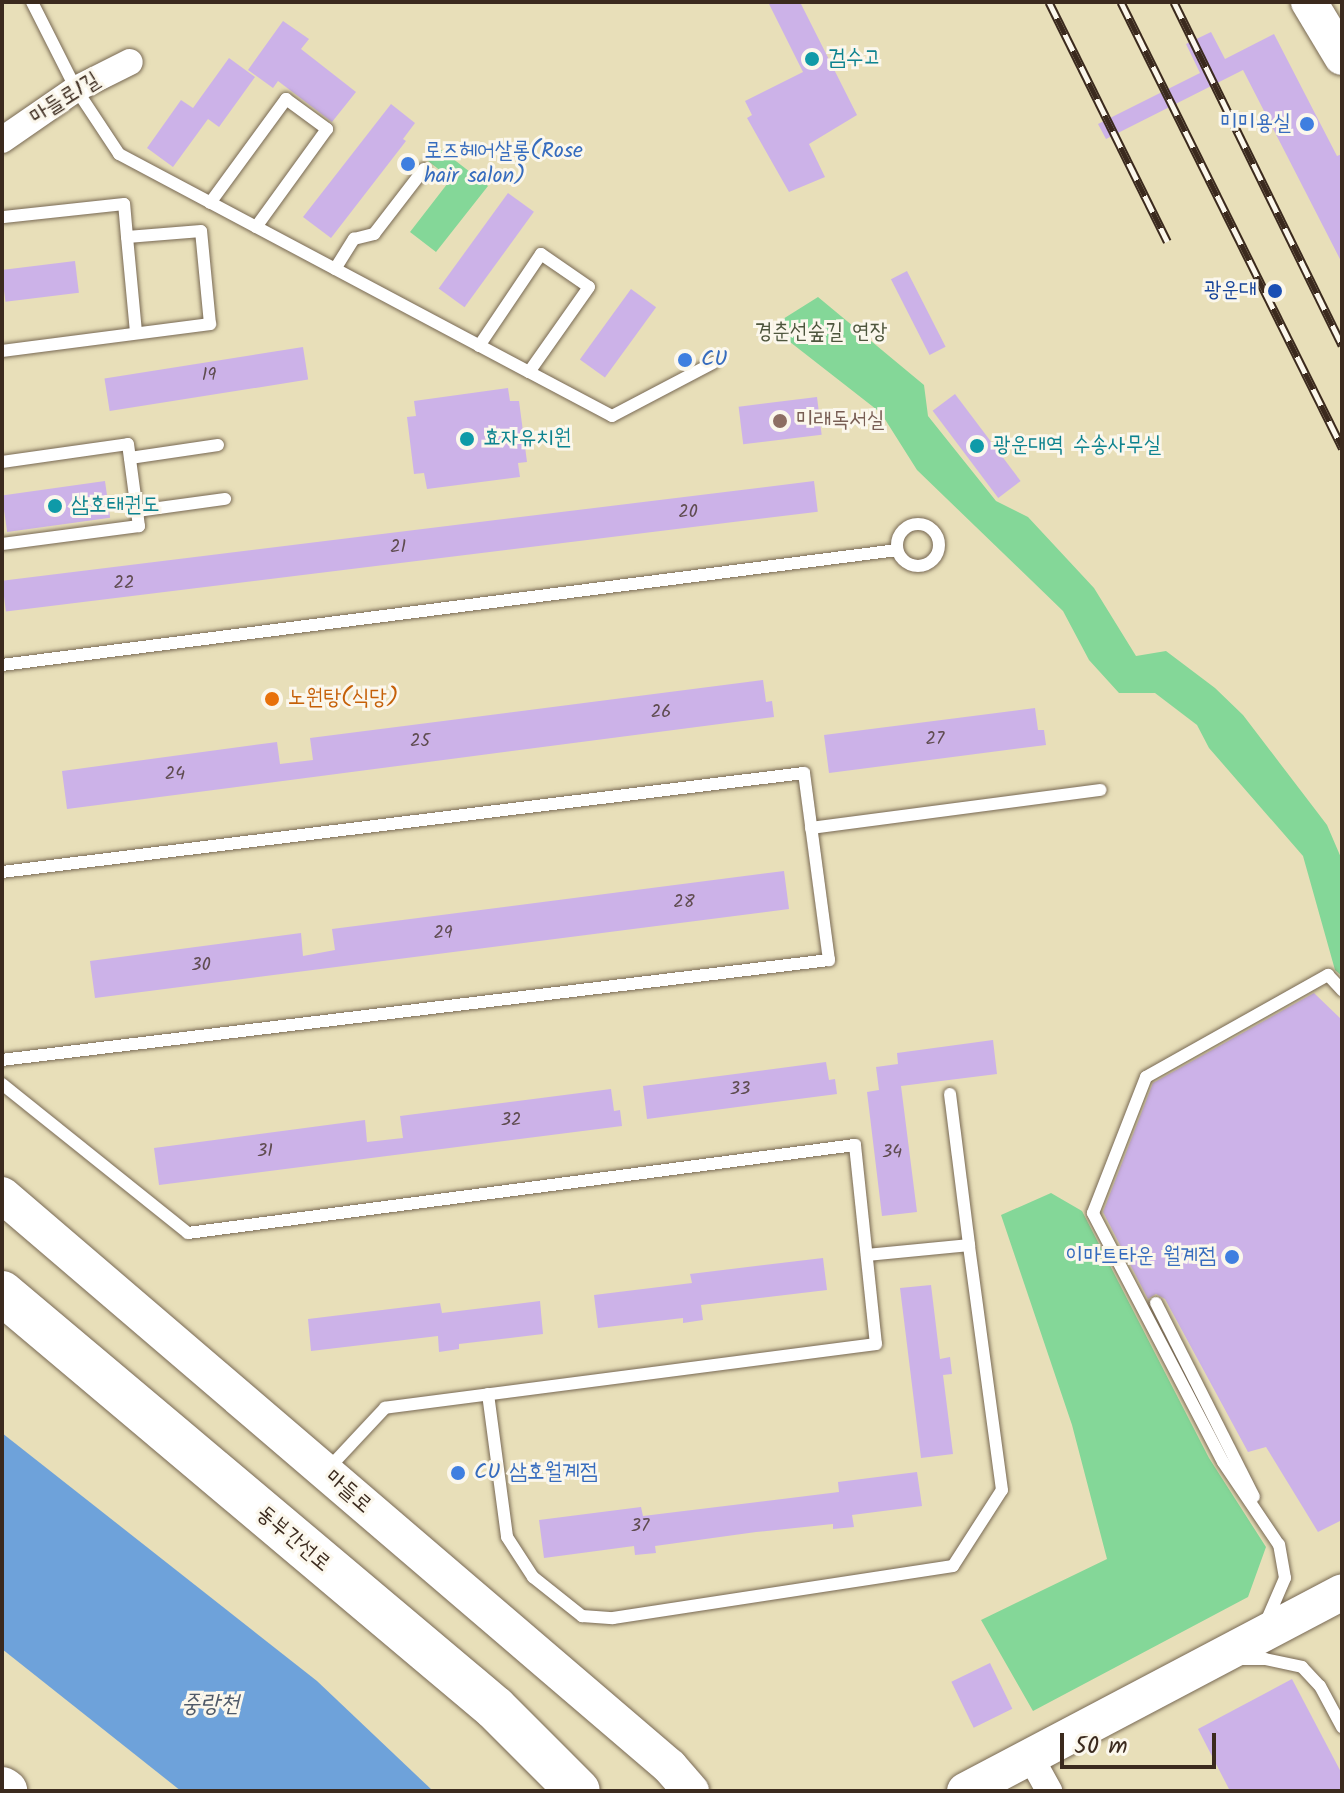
<!DOCTYPE html>
<meta charset="utf-8">
<style>
body{margin:0}
#map{position:relative;width:1344px;height:1793px;overflow:hidden;background:#e8dfb9;font-family:Kalam,"Poor Story",sans-serif}
div>[style]{position:absolute}
.green>*{inset:0;background:#84d798}
.water>*{inset:0;background:#6ea2da}
.building>*{inset:0;background:#ccb2e8;transform-origin:0 0}
.roads{filter:drop-shadow(0 0 2px #786954) drop-shadow(0 0 2px #786954)}
.lane>*{height:12px;margin:-6px;padding:0 6px;transform-origin:6px;border-radius:6px;background:#fff}
.lane>.ring{margin:-6px;padding:0;box-sizing:content-box;background:none;border:12px solid #fff;border-radius:50%}
.street>*{height:26px;margin:-13px;padding:0 13px;transform-origin:13px;border-radius:13px;background:#fff}
.secondary>*{height:36px;margin:-18px;padding:0 18px;transform-origin:18px;border-radius:18px;background:#fff}
.highway>*{height:44px;margin:-22px;padding:0 22px;transform-origin:22px;border-radius:22px;background:#fff}
.rail>*{height:9px;margin-top:-4.5px;transform-origin:0;background:repeating-linear-gradient(90deg,#fbf7ec 0 18px,#3b2a1e 0 36px);box-sizing:border-box;border-block:2px solid #3b2a1e}
.dots>*{width:22px;height:22px;translate:-50% -50%;box-sizing:border-box;border:4px solid #fbf7ec;border-radius:50%}
span{translate:-50% -50%;white-space:nowrap;text-align:center;line-height:1.15;-webkit-text-stroke:6px #fbf7ec;paint-order:stroke}
.number-label{font-size:18px;color:#5f4c50}
.number-label span{-webkit-text-stroke-width:0}
.culture-label{font-size:22px;color:#0d838f}
.left{translate:0 -50%;text-align:left}
.street-label{font-size:22px;color:#3b2a1e}
.shop-label{font-size:22px;color:#366cbe}
.right{translate:-100% -50%;text-align:right}
.transit-label{font-size:22px;color:#164399}
.park-label{font-size:22px;color:#4d553c}
.education-label{font-size:22px;color:#785e54}
.food-label{font-size:22px;color:#c56008}
.water-label{font-size:24px;color:#4f5a69;font-style:italic}
.frame{position:absolute;inset:0;border:4px solid #3b2a1e;pointer-events:none}
.scale{position:absolute;left:1060px;top:1733px;width:156px;height:36px;box-sizing:border-box;border:4px solid #3b2a1e;border-top:0;padding-left:10px;font-size:24px;line-height:28px;white-space:nowrap;color:#3b2a1e;-webkit-text-stroke:6px #fbf7ec;paint-order:stroke}
</style>
<div id="map">
<div class="green">
<div style="clip-path:polygon(434px 144px,488px 186px,436px 252px,410px 232px,451px 179px,423px 157px)"></div>
<div style="clip-path:polygon(818px 297px,924px 385px,928px 416px,996px 501px,1028px 517px,1094px 588px,1136px 656px,1166px 651px,1215px 688px,1243px 715px,1327px 825px,1342px 860px,1342px 976px,1335px 970px,1303px 856px,1209px 748px,1197px 725px,1155px 693px,1119px 693px,1089px 660px,1063px 611px,917px 470px,881px 413px,790px 342px,775px 324px)"></div>
<div style="clip-path:polygon(1051px 1193px,1082px 1211px,1209px 1458px,1266px 1547px,1248px 1597px,1033px 1711px,981px 1620px,1107px 1559px,1072px 1425px,1001px 1215px)"></div>
</div>
<div class="water">
<div style="clip-path:polygon(2px 1433px,317px 1681px,433px 1791px,181px 1791px,2px 1649px)"></div>
</div>
<div class="building">
<div style="clip-path:polygon(768px 2px,800px 2px,857px 115px,809px 144px,825px 177px,789px 192px,747px 118px,752px 115px,745px 101px,803px 72px)"></div>
<div style="clip-path:polygon(283px 21px,309px 39px,301px 49px,356px 92px,332px 122px,278px 81px,273px 88px,248px 70px)"></div>
<div style="clip-path:polygon(1211px 32px,1225px 59px,1274px 34px,1337px 156px,1342px 154px,1342px 263px,1243px 70px,1106px 139px,1098px 124px,1200px 73px,1186px 44px)"></div>
<div style="clip-path:polygon(229px 58px,255px 77px,219px 127px,208px 119px,173px 167px,147px 148px,181px 100px,193px 108px)"></div>
<div style="clip-path:polygon(391px 104px,415px 123px,403px 139px,406px 141px,331px 238px,303px 217px)"></div>
<div style="left:508px;top:193px;width:32px;height:118px;rotate:36deg"></div>
<div style="left:75px;top:261px;width:32px;height:74px;rotate:83deg"></div>
<div style="left:907px;top:271px;width:85px;height:18px;rotate:63deg"></div>
<div style="left:631px;top:289px;width:31px;height:87px;rotate:36deg"></div>
<div style="left:303px;top:347px;width:33px;height:201px;rotate:81deg"></div>
<div style="clip-path:polygon(508px 388px,510px 401px,519px 401px,527px 462px,518px 463px,520px 477px,427px 489px,424px 473px,414px 474px,407px 417px,416px 416px,414px 401px)"></div>
<div style="left:955px;top:394px;width:109px;height:28px;rotate:53deg"></div>
<div style="left:817px;top:397px;width:38px;height:79px;rotate:83deg"></div>
<div style="left:105px;top:481px;width:37px;height:104px;rotate:82deg"></div>
<div style="left:814px;top:481px;width:31px;height:818px;rotate:83deg"></div>
<div style="clip-path:polygon(763px 680px,766px 702px,772px 701px,774px 717px,67px 809px,62px 771px,277px 742px,280px 764px,313px 760px,310px 738px)"></div>
<div style="clip-path:polygon(1035px 708px,1038px 730px,1044px 730px,1046px 745px,829px 773px,824px 735px)"></div>
<div style="clip-path:polygon(784px 871px,789px 909px,95px 998px,90px 961px,301px 933px,303px 956px,335px 950px,332px 929px)"></div>
<div style="clip-path:polygon(1314px 993px,1342px 1020px,1342px 1520px,1318px 1532px,1266px 1447px,1248px 1452px,1165px 1299px,1156px 1294px,1148px 1299px,1103px 1212px,1153px 1083px)"></div>
<div style="clip-path:polygon(993px 1040px,997px 1074px,901px 1086px,917px 1212px,882px 1216px,867px 1092px,879px 1090px,876px 1067px,898px 1064px,897px 1053px)"></div>
<div style="clip-path:polygon(826px 1062px,829px 1080px,835px 1079px,837px 1094px,647px 1119px,643px 1086px)"></div>
<div style="clip-path:polygon(611px 1089px,614px 1111px,620px 1110px,622px 1126px,159px 1185px,154px 1148px,365px 1120px,367px 1142px,403px 1138px,400px 1116px)"></div>
<div style="clip-path:polygon(823px 1258px,827px 1290px,701px 1305px,703px 1320px,683px 1323px,683px 1318px,598px 1328px,594px 1295px,692px 1283px,690px 1274px)"></div>
<div style="clip-path:polygon(931px 1285px,940px 1359px,950px 1357px,952px 1374px,943px 1375px,953px 1454px,921px 1458px,900px 1288px)"></div>
<div style="clip-path:polygon(540px 1301px,543px 1334px,459px 1344px,459px 1349px,439px 1352px,438px 1336px,311px 1351px,308px 1319px,440px 1303px,442px 1313px)"></div>
<div style="clip-path:polygon(917px 1472px,922px 1506px,852px 1515px,854px 1527px,833px 1529px,833px 1524px,756px 1532px,655px 1546px,656px 1553px,635px 1555px,634px 1546px,544px 1558px,539px 1520px,641px 1507px,643px 1516px,839px 1492px,838px 1482px)"></div>
<div style="left:990px;top:1663px;width:51px;height:43px;rotate:64deg"></div>
<div style="clip-path:polygon(1292px 1679px,1342px 1774px,1342px 1791px,1230px 1791px,1198px 1729px)"></div>
</div>
<div class="roads">
<div class="lane">
<div style="left:32px;top:2px;width:97px;rotate:63.2deg"></div>
<div style="left:76px;top:89px;width:78px;rotate:56.5deg"></div>
<div style="left:119px;top:154px;width:464px;rotate:28deg"></div>
<div style="left:529px;top:372px;width:94px;rotate:27.9deg"></div>
<div style="left:612px;top:416px;width:114px;rotate:-27.7deg"></div>
<div style="left:210px;top:203px;width:129px;rotate:-53.8deg"></div>
<div style="left:286px;top:99px;width:51px;rotate:36.2deg"></div>
<div style="left:327px;top:129px;width:121px;rotate:125.9deg"></div>
<div style="left:127px;top:237px;width:96px;rotate:84.6deg"></div>
<div style="left:335px;top:269px;width:36px;rotate:-58deg"></div>
<div style="left:354px;top:239px;width:21px;rotate:-14deg"></div>
<div style="left:374px;top:234px;width:82px;rotate:-52.4deg"></div>
<div style="left:479px;top:346px;width:111px;rotate:-56deg"></div>
<div style="left:541px;top:254px;width:58px;rotate:34.5deg"></div>
<div style="left:589px;top:287px;width:104px;rotate:125.2deg"></div>
<div style="left:2px;top:351px;width:210px;rotate:-7.4deg"></div>
<div style="left:210px;top:324px;width:93px;rotate:-95.5deg"></div>
<div style="left:201px;top:231px;width:74px;rotate:175.4deg"></div>
<div style="left:127px;top:237px;width:33px;rotate:-95deg"></div>
<div style="left:124px;top:204px;width:121px;rotate:173.8deg"></div>
<div style="left:130px;top:458px;width:89px;rotate:-8.4deg"></div>
<div style="left:2px;top:462px;width:127px;rotate:-8.1deg"></div>
<div style="left:128px;top:444px;width:83px;rotate:82.4deg"></div>
<div style="left:139px;top:526px;width:138px;rotate:172.5deg"></div>
<div style="left:137px;top:511px;width:89px;rotate:-7.8deg"></div>
<div class="ring" style="left:897px;top:524px;width:30px;height:30px"></div>
<div style="left:2px;top:665px;width:902px;rotate:-7.32deg"></div>
<div style="left:811px;top:828px;width:292px;rotate:-7.5deg"></div>
<div style="left:2px;top:872px;width:808px;rotate:-7.04deg"></div>
<div style="left:804px;top:773px;width:189px;rotate:82.4deg"></div>
<div style="left:829px;top:960px;width:833px;rotate:173.11deg"></div>
<div style="left:2px;top:1084px;width:238px;rotate:38.7deg"></div>
<div style="left:188px;top:1233px;width:673px;rotate:-7.52deg"></div>
<div style="left:855px;top:1145px;width:200px;rotate:84deg"></div>
<div style="left:876px;top:1344px;width:495px;rotate:172.6deg"></div>
<div style="left:385px;top:1408px;width:86px;rotate:133.1deg"></div>
<div style="left:950px;top:1094px;width:152px;rotate:82.8deg"></div>
<div style="left:1156px;top:1303px;width:217px;rotate:63.2deg"></div>
<div style="left:488px;top:1394px;width:144px;rotate:82.4deg"></div>
<div style="left:507px;top:1537px;width:48px;rotate:57deg"></div>
<div style="left:533px;top:1577px;width:63px;rotate:38.5deg"></div>
<div style="left:582px;top:1616px;width:31px;rotate:4deg"></div>
<div style="left:613px;top:1618px;width:344px;rotate:-8.7deg"></div>
<div style="left:953px;top:1566px;width:90px;rotate:-57.2deg"></div>
<div style="left:1002px;top:1490px;width:247px;rotate:-97.7deg"></div>
<div style="left:969px;top:1245px;width:102px;rotate:174.4deg"></div>
<div style="left:1266px;top:1622px;width:48px;rotate:-66.6deg"></div>
<div style="left:1285px;top:1578px;width:34px;rotate:-100deg"></div>
<div style="left:1279px;top:1545px;width:100px;rotate:-124deg"></div>
<div style="left:1223px;top:1462px;width:281px;rotate:-117.6deg"></div>
<div style="left:1093px;top:1213px;width:146px;rotate:-68.7deg"></div>
<div style="left:1146px;top:1077px;width:209px;rotate:-29.3deg"></div>
<div style="left:1328px;top:975px;width:21px;rotate:47deg"></div>
<div style="left:1241px;top:1659px;width:24px"></div>
<div style="left:1265px;top:1659px;width:38px;rotate:12deg"></div>
<div style="left:1302px;top:1667px;width:26px;rotate:47deg"></div>
<div style="left:1320px;top:1686px;width:47px;rotate:61.8deg"></div>
</div>
<div class="street">
<div style="left:2px;top:140px;width:90px;rotate:-34.6deg"></div>
<div style="left:76px;top:89px;width:60px;rotate:-26.6deg"></div>
<div style="left:1031px;top:1758px;width:38px;rotate:61deg"></div>
</div>
<div class="secondary">
<div style="left:1309px;top:2px;width:64px;rotate:59deg"></div>
<div style="left:2px;top:1195px;width:879px;rotate:40.57deg"></div>
<div style="left:670px;top:1767px;width:32px;rotate:49deg"></div>
<div style="left:965px;top:1791px;width:426px;rotate:-27.8deg"></div>
</div>
<div class="highway">
<div style="left:2px;top:1293px;width:644px;rotate:40.09deg"></div>
<div style="left:495px;top:1708px;width:117px;rotate:45deg"></div>
<div style="left:2px;top:1789px;width:4px;rotate:34deg"></div>
</div>
</div>
<div class="rail">
<div style="left:1049px;top:2px;width:267px;rotate:63.7deg"></div>
<div style="left:1121px;top:2px;width:498px;rotate:63.6deg"></div>
<div style="left:1174px;top:2px;width:382px;rotate:63.9deg"></div>
</div>
<div class="dots">
<div style="left:812px;top:59px;background:#0f9aa8"></div>
<div style="left:1307px;top:124px;background:#3f7fe0"></div>
<div style="left:408px;top:164px;background:#3f7fe0"></div>
<div style="left:1275px;top:291px;background:#1a4fb4"></div>
<div style="left:685px;top:360px;background:#3f7fe0"></div>
<div style="left:780px;top:421px;background:#8d6e63"></div>
<div style="left:467px;top:439px;background:#0f9aa8"></div>
<div style="left:977px;top:446px;background:#0f9aa8"></div>
<div style="left:55px;top:506px;background:#0f9aa8"></div>
<div style="left:272px;top:699px;background:#e8710a"></div>
<div style="left:1232px;top:1257px;background:#3f7fe0"></div>
<div style="left:458px;top:1473px;background:#3f7fe0"></div>
</div>
<div class="number-label">
<span style="left:209px;top:376px">19</span>
<span style="left:688px;top:513px">20</span>
<span style="left:398px;top:548px">21</span>
<span style="left:124px;top:584px">22</span>
<span style="left:661px;top:713px">26</span>
<span style="left:935px;top:740px">27</span>
<span style="left:420px;top:742px">25</span>
<span style="left:175px;top:775px">24</span>
<span style="left:684px;top:903px">28</span>
<span style="left:443px;top:934px">29</span>
<span style="left:201px;top:966px">30</span>
<span style="left:740px;top:1090px">33</span>
<span style="left:511px;top:1121px">32</span>
<span style="left:265px;top:1152px">31</span>
<span style="left:892px;top:1153px">34</span>
<span style="left:640px;top:1527px">37</span>
</div>
<div class="culture-label">
<span class="left" style="left:828px;top:59px">검수고</span>
<span class="left" style="left:483px;top:439px">효자유치원</span>
<span class="left" style="left:993px;top:446px">광운대역 수송사무실</span>
<span class="left" style="left:71px;top:506px">삼호태권도</span>
</div>
<div class="street-label">
<span style="left:65px;top:99px;rotate:-32deg">마들로1길</span>
<span style="left:348px;top:1492px;rotate:41deg">마들로</span>
<span style="left:293px;top:1539px;rotate:40deg">동부간선로</span>
</div>
<div class="shop-label">
<span class="right" style="left:1291px;top:124px">미미용실</span>
<span class="left" style="left:424px;top:164px">로즈헤어살롱(Rose<br>hair salon)</span>
<span class="left" style="left:701px;top:360px">CU</span>
<span class="right" style="left:1216px;top:1257px">이마트타운 월계점</span>
<span class="left" style="left:474px;top:1473px">CU 삼호월계점</span>
</div>
<div class="transit-label">
<span class="right" style="left:1257px;top:291px">광운대</span>
</div>
<div class="park-label">
<span style="left:821px;top:333px">경춘선숲길 연장</span>
</div>
<div class="education-label">
<span class="left" style="left:796px;top:421px">미래독서실</span>
</div>
<div class="food-label">
<span class="left" style="left:288px;top:699px">노원탕(식당)</span>
</div>
<div class="water-label">
<span style="left:210px;top:1705px">중랑천</span>
</div>
<div class="frame"></div>
<div class="scale">50 m</div>
</div>
